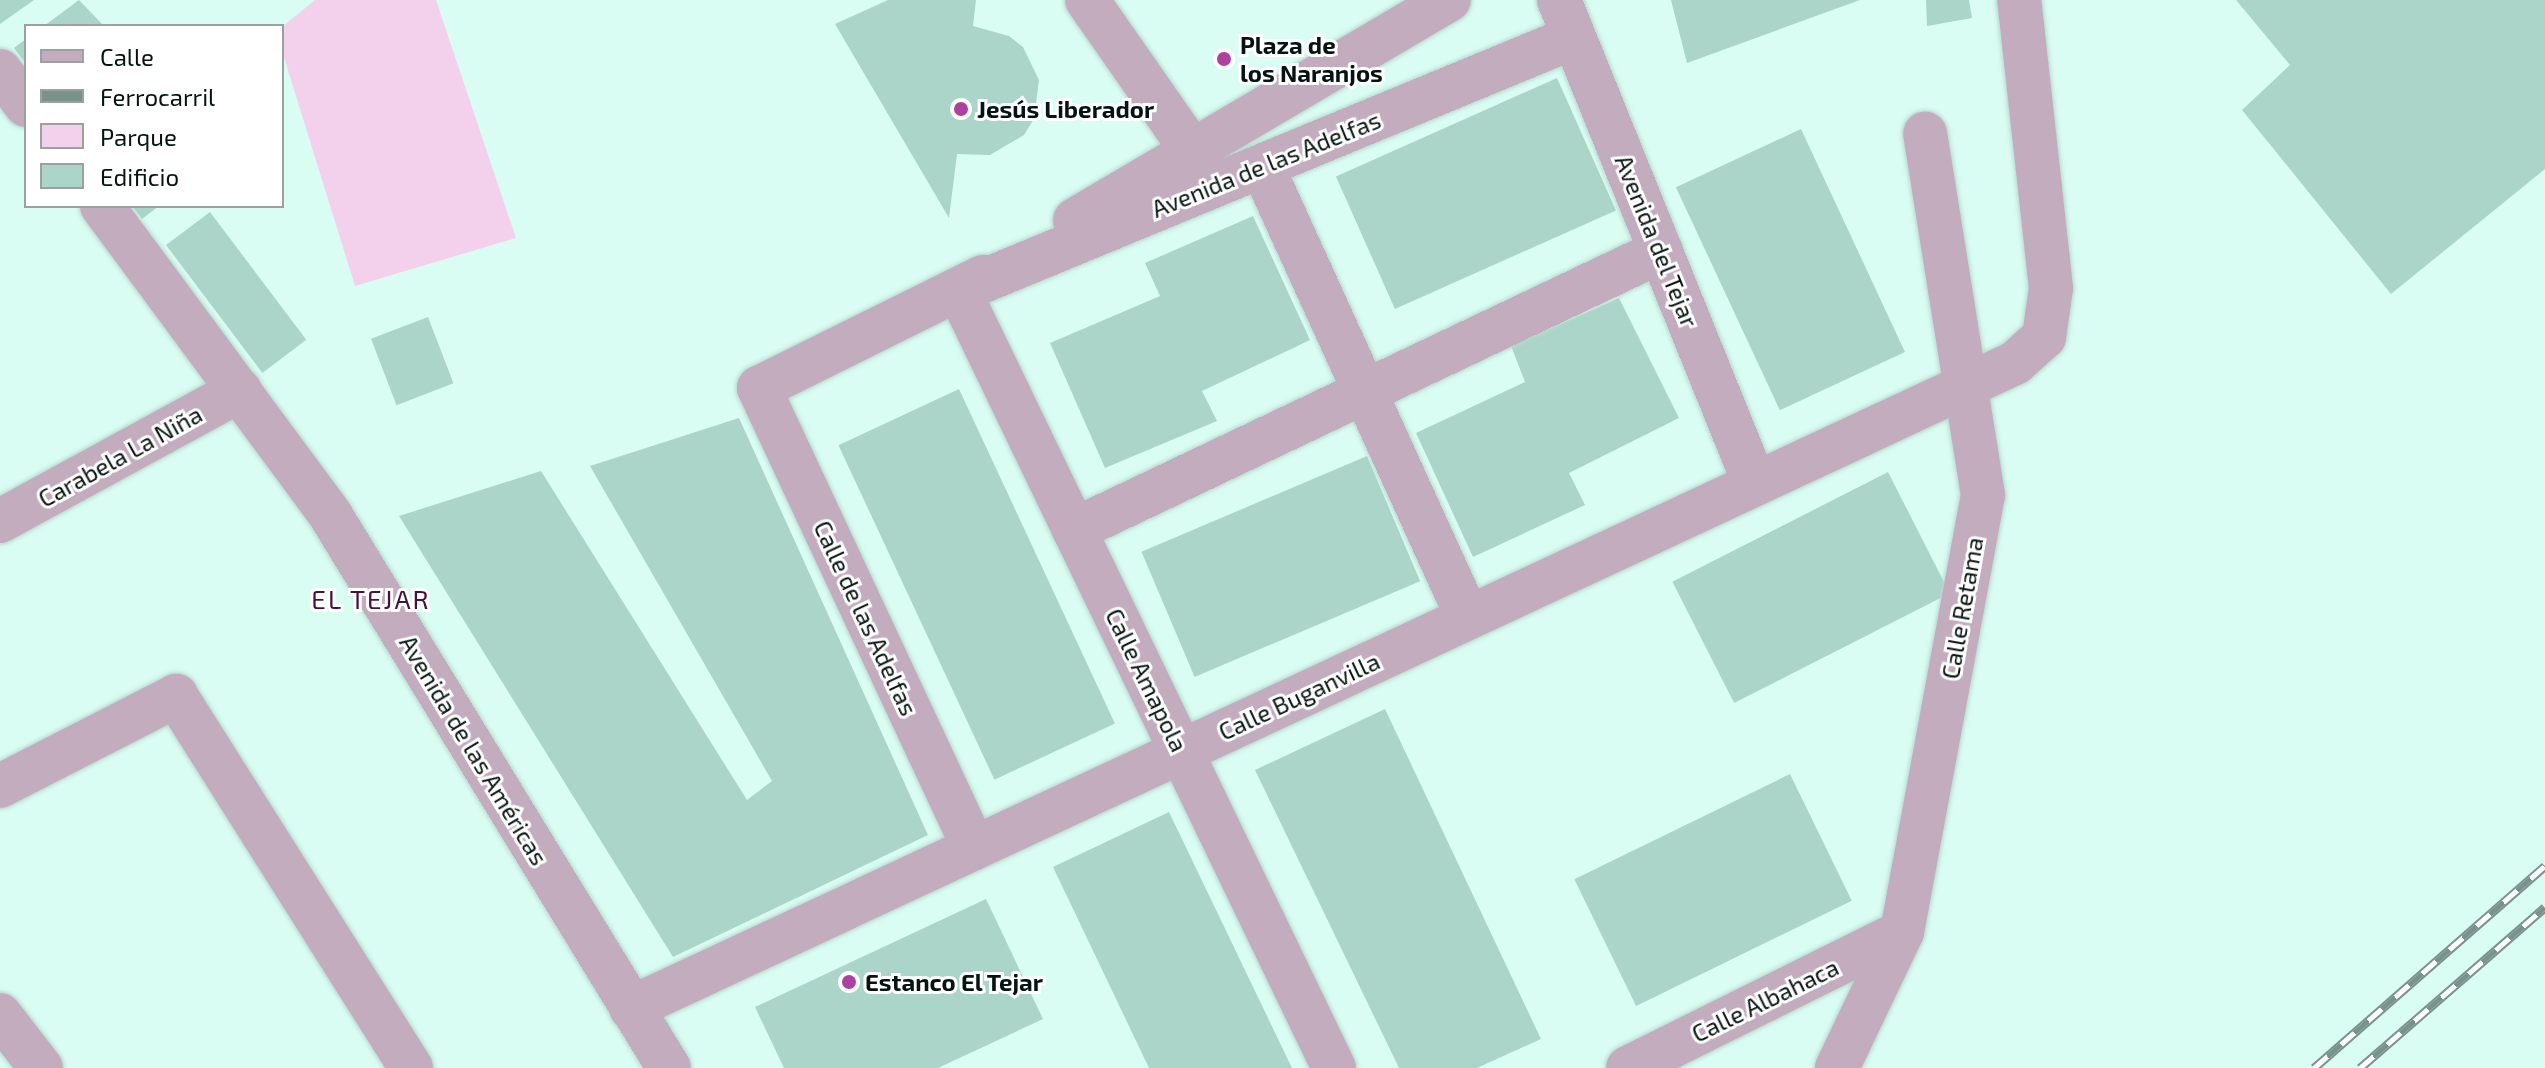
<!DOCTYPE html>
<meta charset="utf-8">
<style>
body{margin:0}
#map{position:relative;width:2545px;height:1068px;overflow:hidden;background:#dafdf3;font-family:"Exo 2",sans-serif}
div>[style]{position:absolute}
.green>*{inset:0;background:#f3d0ec}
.building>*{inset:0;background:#aad5c8;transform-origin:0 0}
.roads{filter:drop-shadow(0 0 2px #b8d8cf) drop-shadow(0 0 2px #b8d8cf)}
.minor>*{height:44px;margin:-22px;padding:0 22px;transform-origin:22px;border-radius:22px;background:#c3acbe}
.rail>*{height:9px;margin-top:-4.5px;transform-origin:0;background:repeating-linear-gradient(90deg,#fff 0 18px,#79938b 0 36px);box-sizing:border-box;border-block:2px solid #79938b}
.dots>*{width:22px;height:22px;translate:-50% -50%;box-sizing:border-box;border:4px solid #fff;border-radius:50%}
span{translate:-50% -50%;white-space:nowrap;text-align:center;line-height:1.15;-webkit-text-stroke:6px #fff;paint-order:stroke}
.poi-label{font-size:24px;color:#051410;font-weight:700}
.left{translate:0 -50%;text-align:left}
.street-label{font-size:24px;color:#051410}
.neighbourhood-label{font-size:26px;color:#45113f;letter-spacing:2px}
.legend{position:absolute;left:24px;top:24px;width:260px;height:184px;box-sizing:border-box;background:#fff;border:2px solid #9ba19f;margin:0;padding:10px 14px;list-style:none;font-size:24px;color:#051410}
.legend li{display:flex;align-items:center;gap:16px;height:40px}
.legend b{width:40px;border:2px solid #9ba19f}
</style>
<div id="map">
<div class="green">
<div style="clip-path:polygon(315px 0,436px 0,516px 238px,355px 286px,282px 51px,282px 27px)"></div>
</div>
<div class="building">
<div style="clip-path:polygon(0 0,34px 0,0 24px)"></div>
<div style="clip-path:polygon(79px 0,104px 26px,44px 26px)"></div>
<div style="clip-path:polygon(888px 0,976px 0,973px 26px,1009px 36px,1023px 47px,1039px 80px,1034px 119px,1024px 135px,990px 155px,957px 154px,949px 218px,835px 24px)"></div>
<div style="clip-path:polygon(1671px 0,1860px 0,1687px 63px)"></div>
<div style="clip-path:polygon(1926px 0,1969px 0,1972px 18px,1927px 26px)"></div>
<div style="clip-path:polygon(2236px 0,2545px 0,2545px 169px,2391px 294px,2242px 110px,2290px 65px)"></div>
<div style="clip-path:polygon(26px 39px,26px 64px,14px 48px)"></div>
<div style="left:1557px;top:78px;width:145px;height:242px;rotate:66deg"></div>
<div style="left:1801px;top:129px;width:246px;height:138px;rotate:65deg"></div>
<div style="clip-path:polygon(132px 206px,159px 206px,142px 219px)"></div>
<div style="left:210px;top:212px;width:160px;height:55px;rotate:53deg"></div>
<div style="clip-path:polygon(1253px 216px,1310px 340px,1202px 391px,1217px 421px,1105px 468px,1050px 343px,1160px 296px,1145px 263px)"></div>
<div style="clip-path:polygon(1619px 298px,1679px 418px,1569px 473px,1585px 505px,1473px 557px,1416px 433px,1525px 382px,1511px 346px)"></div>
<div style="left:428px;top:317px;width:71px;height:61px;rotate:69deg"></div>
<div style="left:959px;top:389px;width:369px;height:133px;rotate:65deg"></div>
<div style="clip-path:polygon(739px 418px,928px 835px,673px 957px,399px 516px,541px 471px,747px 800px,772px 781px,590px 466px)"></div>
<div style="left:1367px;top:456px;width:136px;height:245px;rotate:67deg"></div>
<div style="left:1888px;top:472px;width:136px;height:242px;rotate:63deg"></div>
<div style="clip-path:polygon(1385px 709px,1541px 1039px,1477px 1068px,1399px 1068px,1255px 770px)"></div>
<div style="left:1790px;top:774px;width:141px;height:240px;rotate:64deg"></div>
<div style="clip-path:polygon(1169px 812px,1292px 1068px,1149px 1068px,1053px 867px)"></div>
<div style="clip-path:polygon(986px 899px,1043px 1019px,938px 1068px,784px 1068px,755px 1007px)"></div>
</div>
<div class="roads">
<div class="minor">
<div style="left:1087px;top:0;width:210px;rotate:55.1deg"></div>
<div style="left:1559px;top:0;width:520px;rotate:67.97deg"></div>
<div style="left:0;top:71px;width:43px;rotate:52.6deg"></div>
<div style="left:1262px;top:166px;width:496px;rotate:65.5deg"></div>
<div style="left:102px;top:206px;width:385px;rotate:53.5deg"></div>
<div style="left:331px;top:516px;width:647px;rotate:58.52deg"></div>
<div style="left:1075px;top:220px;width:434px;rotate:-30.5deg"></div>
<div style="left:0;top:521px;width:273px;rotate:-28.6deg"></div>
<div style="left:1074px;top:530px;width:650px;rotate:-25.42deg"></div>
<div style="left:0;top:786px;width:198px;rotate:-27.1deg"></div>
<div style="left:176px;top:696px;width:440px;rotate:57.7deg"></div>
<div style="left:974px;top:848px;width:508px;rotate:-115.05deg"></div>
<div style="left:759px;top:388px;width:250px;rotate:-26.4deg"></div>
<div style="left:631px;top:1008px;width:1527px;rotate:-24.99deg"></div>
<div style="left:2015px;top:363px;width:39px;rotate:-42deg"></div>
<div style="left:2044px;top:337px;width:49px;rotate:-81.9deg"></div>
<div style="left:2051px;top:288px;width:290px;rotate:-96.3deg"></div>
<div style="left:0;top:1015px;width:67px;rotate:52.3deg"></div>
<div style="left:1334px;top:1068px;width:863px;rotate:-115.76deg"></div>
<div style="left:959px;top:291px;width:665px;rotate:-22.44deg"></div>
<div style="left:1628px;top:1068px;width:306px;rotate:-26.4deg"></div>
<div style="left:1837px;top:1068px;width:151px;rotate:-64.5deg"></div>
<div style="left:1902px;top:932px;width:444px;rotate:-79.5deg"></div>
<div style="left:1983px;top:495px;width:366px;rotate:-99.1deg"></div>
</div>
</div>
<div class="rail">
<div style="left:2314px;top:1068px;width:307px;rotate:-41.2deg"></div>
<div style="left:2360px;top:1068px;width:245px;rotate:-41deg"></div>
</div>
<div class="dots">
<div style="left:1224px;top:59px;background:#ae41a0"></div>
<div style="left:961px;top:109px;background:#ae41a0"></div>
<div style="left:849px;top:982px;background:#ae41a0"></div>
</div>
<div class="poi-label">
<span class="left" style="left:1240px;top:59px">Plaza de<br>los Naranjos</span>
<span class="left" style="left:977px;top:109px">Jesús Liberador</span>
<span class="left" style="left:865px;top:982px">Estanco El Tejar</span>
</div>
<div class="street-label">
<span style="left:1266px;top:164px;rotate:-22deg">Avenida de las Adelfas</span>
<span style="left:1657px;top:241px;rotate:68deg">Avenida del Tejar</span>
<span style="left:120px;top:456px;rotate:-29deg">Carabela La Niña</span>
<span style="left:1962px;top:608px;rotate:-80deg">Calle Retama</span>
<span style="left:866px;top:618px;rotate:65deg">Calle de las Adelfas</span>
<span style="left:1147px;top:680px;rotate:64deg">Calle Amapola</span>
<span style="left:1299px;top:696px;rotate:-25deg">Calle Buganvilla</span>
<span style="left:474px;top:750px;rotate:59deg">Avenida de las Américas</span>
<span style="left:1765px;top:1000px;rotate:-26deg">Calle Albahaca</span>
</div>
<div class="neighbourhood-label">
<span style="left:371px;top:599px">EL TEJAR</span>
</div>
<ul class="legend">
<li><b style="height:10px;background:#c3acbe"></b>Calle</li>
<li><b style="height:10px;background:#79938b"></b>Ferrocarril</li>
<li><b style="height:22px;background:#f3d0ec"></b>Parque</li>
<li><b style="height:22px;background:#aad5c8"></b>Edificio</li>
</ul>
</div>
